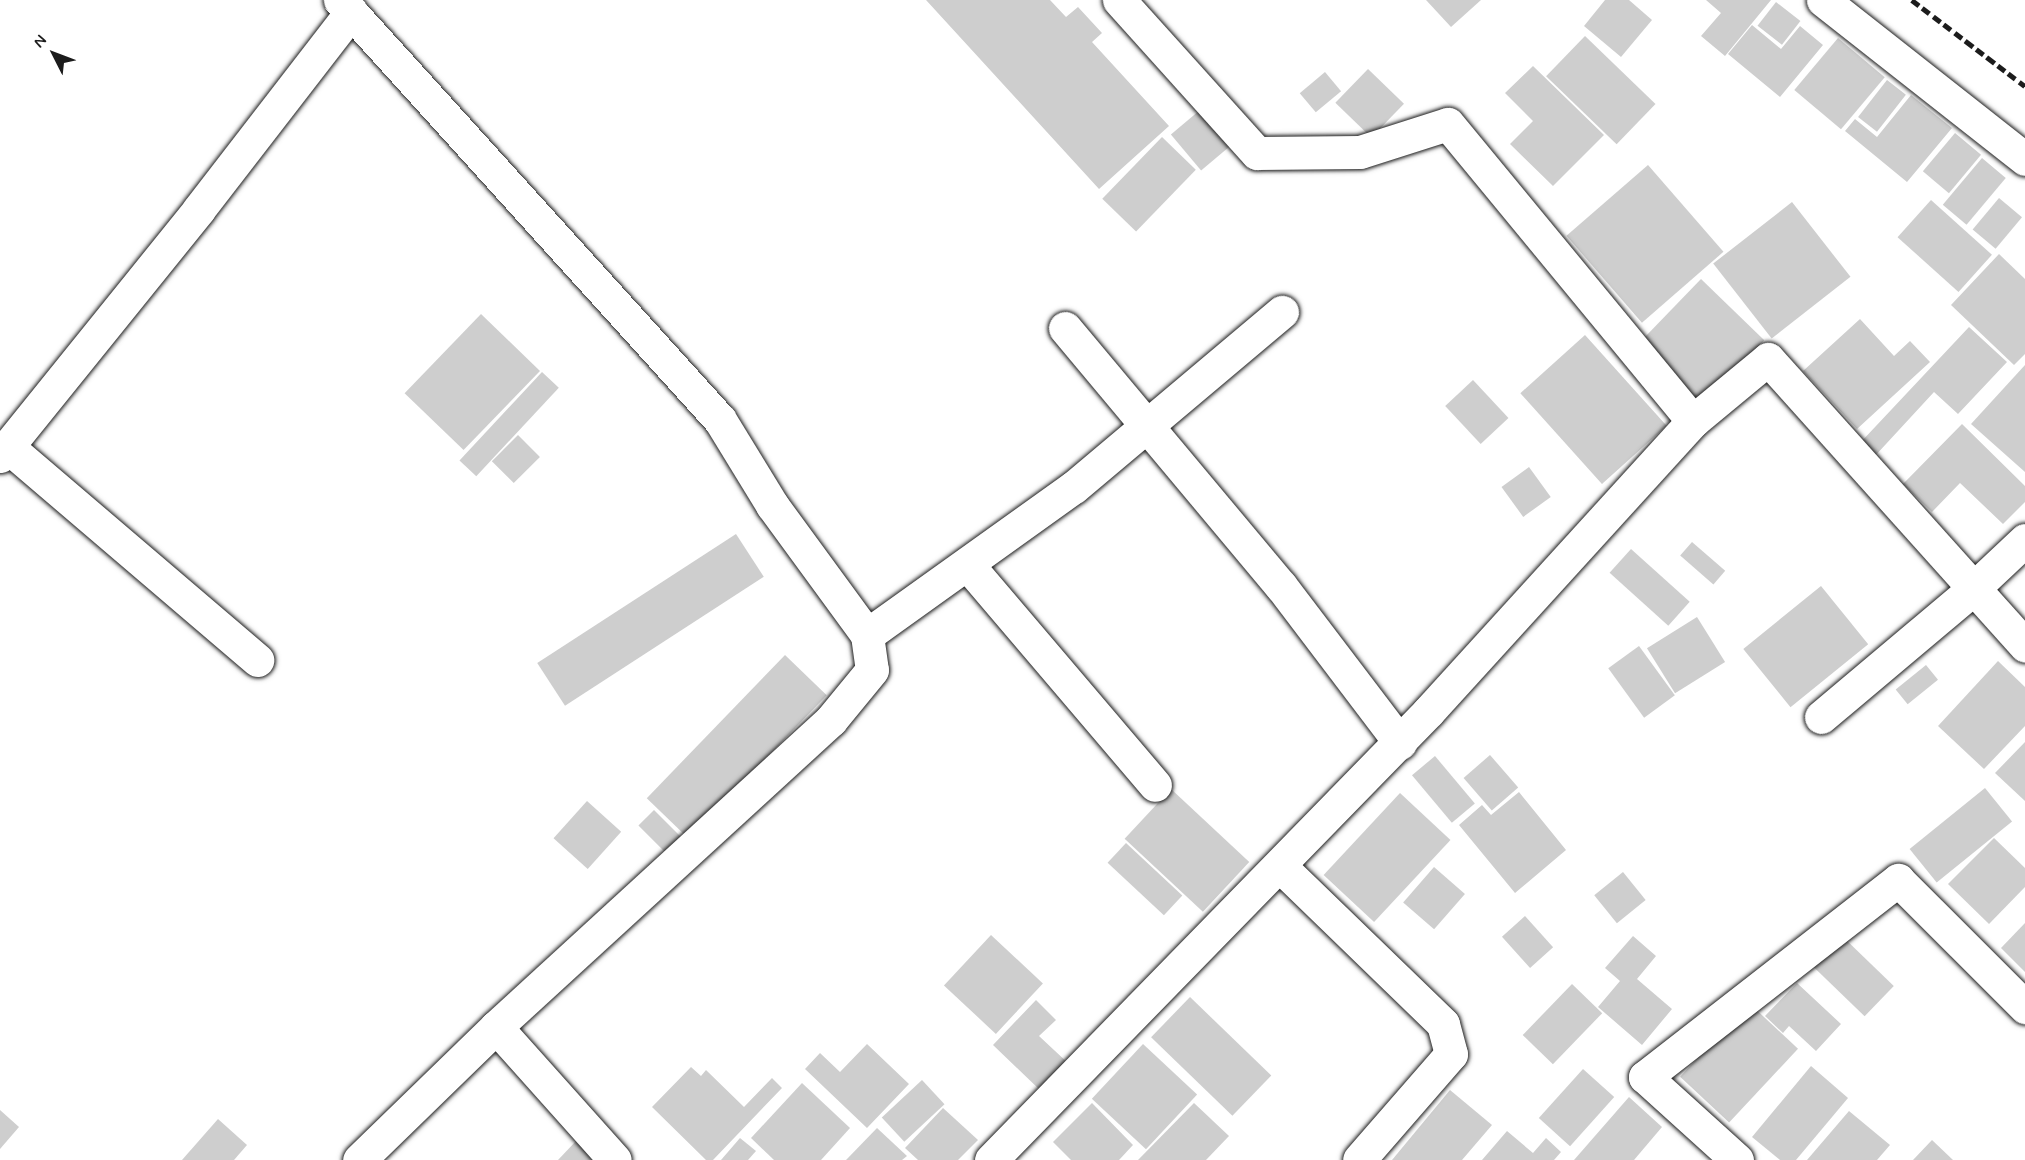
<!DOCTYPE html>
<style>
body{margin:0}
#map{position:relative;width:2025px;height:1160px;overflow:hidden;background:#fff;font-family:Mynerve,sans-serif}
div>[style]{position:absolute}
.building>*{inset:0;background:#cecece;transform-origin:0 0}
.roads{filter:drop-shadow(0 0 2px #1c1c1c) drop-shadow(0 0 2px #1c1c1c)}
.minor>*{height:33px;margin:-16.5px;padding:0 16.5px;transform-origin:16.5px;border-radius:16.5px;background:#fff}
.rail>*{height:4.5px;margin-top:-2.25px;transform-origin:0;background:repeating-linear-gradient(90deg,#1c1c1c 0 9px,transparent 0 13.5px)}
span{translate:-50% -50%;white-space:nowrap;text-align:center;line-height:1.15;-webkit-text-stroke:4.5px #fff;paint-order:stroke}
.north{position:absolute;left:24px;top:24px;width:60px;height:60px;-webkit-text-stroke:4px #fff;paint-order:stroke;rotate:312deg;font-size:16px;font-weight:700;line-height:24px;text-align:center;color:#1c1c1c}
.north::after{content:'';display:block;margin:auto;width:21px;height:27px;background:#1c1c1c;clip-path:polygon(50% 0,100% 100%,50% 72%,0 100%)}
</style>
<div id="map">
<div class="building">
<div style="clip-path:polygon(926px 0,1050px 0,1066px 17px,1078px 7px,1102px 33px,1092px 42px,1169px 126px,1099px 189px)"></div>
<div style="clip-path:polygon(1426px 0,1481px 0,1451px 27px)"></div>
<div style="clip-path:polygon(1605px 0,1629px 0,1652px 20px,1621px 57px,1584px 26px)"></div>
<div style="clip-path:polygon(1706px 0,1771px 0,1725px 56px,1701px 36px,1721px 13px)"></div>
<div style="left:1776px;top:2px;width:31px;height:30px;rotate:38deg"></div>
<div style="clip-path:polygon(1752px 25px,1781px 49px,1800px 26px,1823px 45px,1780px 97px,1728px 54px)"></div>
<div style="left:1585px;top:36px;width:98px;height:56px;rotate:44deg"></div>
<div style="left:1838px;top:38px;width:61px;height:68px;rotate:40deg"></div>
<div style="clip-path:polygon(1533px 66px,1604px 135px,1553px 186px,1510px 144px,1533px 121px,1505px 93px)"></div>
<div style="left:1368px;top:69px;width:50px;height:47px;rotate:44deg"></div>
<div style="left:1325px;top:72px;width:25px;height:33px;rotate:50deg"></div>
<div style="left:1887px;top:80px;width:24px;height:47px;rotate:38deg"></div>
<div style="clip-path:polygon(1911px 95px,1952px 128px,1907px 182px,1845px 131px,1855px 119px,1877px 137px)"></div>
<div style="left:1200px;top:110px;width:47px;height:38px;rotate:50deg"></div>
<div style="left:1955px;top:133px;width:34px;height:50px;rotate:40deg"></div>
<div style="left:1162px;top:137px;width:47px;height:86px;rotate:44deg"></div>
<div style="left:1982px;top:158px;width:31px;height:61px;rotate:40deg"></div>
<div style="left:1648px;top:165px;width:115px;height:108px;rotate:49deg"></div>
<div style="left:1999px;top:198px;width:30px;height:41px;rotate:40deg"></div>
<div style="left:1931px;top:200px;width:82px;height:50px;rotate:42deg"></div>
<div style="left:1792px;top:202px;width:95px;height:100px;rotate:52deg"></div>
<div style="clip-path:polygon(1999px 254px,2025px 279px,2025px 354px,2014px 365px,1951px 305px)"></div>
<div style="left:1701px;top:279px;width:88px;height:89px;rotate:44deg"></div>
<div style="left:481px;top:314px;width:82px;height:110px;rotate:44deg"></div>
<div style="clip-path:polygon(1860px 319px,1894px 356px,1910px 341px,1930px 362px,1857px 429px,1803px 371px)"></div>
<div style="clip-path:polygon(1969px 327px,2007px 362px,1958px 414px,1934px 392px,1874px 457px,1860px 443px)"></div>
<div style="left:1585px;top:335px;width:122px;height:87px;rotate:48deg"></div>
<div style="clip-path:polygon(2025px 365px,2025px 472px,1971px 424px)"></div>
<div style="left:542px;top:372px;width:23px;height:121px;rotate:43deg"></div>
<div style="left:1473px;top:380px;width:52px;height:38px;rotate:47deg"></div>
<div style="clip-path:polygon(1962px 424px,2025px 486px,2025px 502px,2003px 524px,1960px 483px,1932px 512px,1903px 484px)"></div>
<div style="left:518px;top:435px;width:31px;height:37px;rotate:45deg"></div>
<div style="left:1529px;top:467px;width:37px;height:34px;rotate:54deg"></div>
<div style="left:736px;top:534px;width:51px;height:237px;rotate:57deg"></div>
<div style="left:1692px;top:542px;width:44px;height:18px;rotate:41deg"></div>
<div style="left:1631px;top:549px;width:79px;height:32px;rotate:42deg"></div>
<div style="left:1821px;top:586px;width:75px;height:100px;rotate:51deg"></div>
<div style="left:1697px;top:617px;width:53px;height:59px;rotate:58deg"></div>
<div style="left:1639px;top:646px;width:61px;height:38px;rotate:54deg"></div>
<div style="left:785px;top:655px;width:58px;height:199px;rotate:44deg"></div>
<div style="clip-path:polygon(1998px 661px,2025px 687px,2025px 726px,1984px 769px,1938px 726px)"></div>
<div style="left:1926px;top:665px;width:19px;height:39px;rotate:51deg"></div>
<div style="clip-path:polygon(2025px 742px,2025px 801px,1995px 773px)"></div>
<div style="left:1490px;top:755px;width:43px;height:35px;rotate:49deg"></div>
<div style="left:1435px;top:756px;width:62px;height:30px;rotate:50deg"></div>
<div style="left:1985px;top:788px;width:43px;height:97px;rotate:51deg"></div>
<div style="left:1171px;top:789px;width:107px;height:68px;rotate:43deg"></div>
<div style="clip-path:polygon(1519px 792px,1566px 850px,1515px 893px,1459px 825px,1482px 805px,1491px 815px)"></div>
<div style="left:1400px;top:793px;width:69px;height:112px;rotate:43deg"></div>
<div style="left:587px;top:801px;width:46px;height:50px;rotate:42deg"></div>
<div style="left:654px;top:810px;width:40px;height:22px;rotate:45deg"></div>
<div style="clip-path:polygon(1994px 838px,2025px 868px,2025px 887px,1989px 924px,1948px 884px)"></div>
<div style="left:1126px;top:843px;width:77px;height:27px;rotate:43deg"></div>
<div style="left:1434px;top:867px;width:41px;height:47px;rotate:41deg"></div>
<div style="left:1623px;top:872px;width:36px;height:37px;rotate:51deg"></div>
<div style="left:1525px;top:916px;width:42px;height:31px;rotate:48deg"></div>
<div style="clip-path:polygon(2025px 923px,2025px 972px,2001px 948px)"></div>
<div style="left:991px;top:935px;width:71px;height:69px;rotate:43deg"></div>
<div style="clip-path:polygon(1633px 936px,1656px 956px,1637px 979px,1672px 1009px,1642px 1045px,1598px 1007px,1620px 981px,1605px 968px)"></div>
<div style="left:1842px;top:936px;width:72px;height:42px;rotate:44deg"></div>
<div style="clip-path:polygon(1797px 983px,1841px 1024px,1816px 1051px,1789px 1026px,1783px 1033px,1765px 1016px)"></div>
<div style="left:1572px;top:984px;width:42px;height:71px;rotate:44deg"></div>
<div style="left:1190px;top:997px;width:113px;height:56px;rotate:44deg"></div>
<div style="clip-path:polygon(1036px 1000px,1056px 1020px,1039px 1036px,1069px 1064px,1042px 1092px,993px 1045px)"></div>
<div style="left:1749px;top:1003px;width:67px;height:101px;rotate:43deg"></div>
<div style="clip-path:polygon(867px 1044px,909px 1084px,867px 1128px,805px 1069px,820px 1053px,840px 1072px)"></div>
<div style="left:1143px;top:1044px;width:74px;height:75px;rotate:43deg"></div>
<div style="clip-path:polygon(1811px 1066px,1848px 1098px,1796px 1160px,1780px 1160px,1752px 1137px)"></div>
<div style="clip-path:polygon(691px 1067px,701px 1076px,706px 1070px,744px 1107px,772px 1078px,782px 1088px,713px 1160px,706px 1160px,652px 1107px)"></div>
<div style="left:1583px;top:1069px;width:42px;height:66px;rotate:42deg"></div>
<div style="left:922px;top:1080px;width:33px;height:55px;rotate:47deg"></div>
<div style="clip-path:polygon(802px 1083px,850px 1128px,821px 1160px,774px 1160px,751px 1138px)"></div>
<div style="clip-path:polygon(1450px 1090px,1492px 1125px,1462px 1160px,1392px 1160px)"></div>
<div style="clip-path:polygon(1629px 1097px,1662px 1127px,1634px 1160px,1574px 1160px)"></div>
<div style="clip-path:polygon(1092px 1103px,1133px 1145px,1119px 1160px,1071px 1160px,1053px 1142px)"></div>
<div style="clip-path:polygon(1194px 1103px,1229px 1136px,1206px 1160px,1138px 1160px)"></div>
<div style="clip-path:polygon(943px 1108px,978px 1140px,958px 1160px,918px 1160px,905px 1148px)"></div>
<div style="clip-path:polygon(0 1110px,19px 1127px,0 1149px)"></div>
<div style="clip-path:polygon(1849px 1111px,1890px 1145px,1877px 1160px,1807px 1160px)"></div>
<div style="clip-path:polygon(218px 1119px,247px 1145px,234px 1160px,182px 1160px)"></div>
<div style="clip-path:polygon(877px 1128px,907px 1156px,902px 1160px,846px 1160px)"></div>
<div style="clip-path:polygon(1507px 1131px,1533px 1153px,1546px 1138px,1561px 1152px,1554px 1160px,1482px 1160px)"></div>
<div style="clip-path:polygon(740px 1138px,756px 1151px,748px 1160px,721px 1160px)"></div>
<div style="clip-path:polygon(1932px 1140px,1953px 1160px,1913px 1160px)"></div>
<div style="clip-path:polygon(576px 1141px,596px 1160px,558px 1160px)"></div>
</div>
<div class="roads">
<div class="minor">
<div style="left:340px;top:0;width:566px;rotate:47.86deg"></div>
<div style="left:720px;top:420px;width:100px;rotate:58.5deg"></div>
<div style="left:772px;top:505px;width:161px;rotate:53.8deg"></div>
<div style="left:867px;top:635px;width:35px;rotate:82deg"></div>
<div style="left:872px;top:670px;width:65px;rotate:129.4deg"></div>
<div style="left:831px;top:720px;width:454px;rotate:137.5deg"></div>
<div style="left:496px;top:1027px;width:191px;rotate:135.8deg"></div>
<div style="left:1119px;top:0;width:206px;rotate:48deg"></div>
<div style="left:1257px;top:153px;width:103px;rotate:-0.6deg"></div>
<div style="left:1360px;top:152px;width:92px;rotate:-17.7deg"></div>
<div style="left:1448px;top:124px;width:385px;rotate:50.5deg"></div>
<div style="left:1823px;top:0;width:257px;rotate:38.2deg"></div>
<div style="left:1065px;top:328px;width:336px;rotate:50.1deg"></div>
<div style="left:1281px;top:586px;width:197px;rotate:52.8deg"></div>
<div style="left:8px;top:447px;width:328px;rotate:40.5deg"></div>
<div style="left:0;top:456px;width:317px;rotate:-51.1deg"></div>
<div style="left:199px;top:209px;width:249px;rotate:-52.3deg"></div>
<div style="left:967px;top:564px;width:290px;rotate:49.6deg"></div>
<div style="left:867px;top:635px;width:254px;rotate:-35.6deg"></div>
<div style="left:1074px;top:487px;width:272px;rotate:-40.1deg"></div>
<div style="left:1821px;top:717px;width:200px;rotate:-40.1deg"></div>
<div style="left:1974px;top:588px;width:70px;rotate:-43.3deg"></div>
<div style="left:1280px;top:866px;width:227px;rotate:44.1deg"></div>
<div style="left:1443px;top:1024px;width:31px;rotate:75deg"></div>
<div style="left:1451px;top:1054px;width:140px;rotate:131deg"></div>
<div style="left:496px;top:1027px;width:178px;rotate:48.2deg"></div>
<div style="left:991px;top:1160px;width:627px;rotate:-45.71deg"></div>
<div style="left:1429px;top:711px;width:392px;rotate:-47.7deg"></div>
<div style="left:1693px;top:421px;width:97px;rotate:-39.6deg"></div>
<div style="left:1768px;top:359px;width:385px;rotate:48.1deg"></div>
<div style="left:1737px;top:1160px;width:124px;rotate:-137.9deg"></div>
<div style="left:1645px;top:1077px;width:321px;rotate:-37.9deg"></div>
<div style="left:1898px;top:880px;width:180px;rotate:45deg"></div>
</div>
</div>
<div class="rail">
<div style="left:1912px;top:0;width:142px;rotate:37.3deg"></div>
</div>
<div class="north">N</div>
</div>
